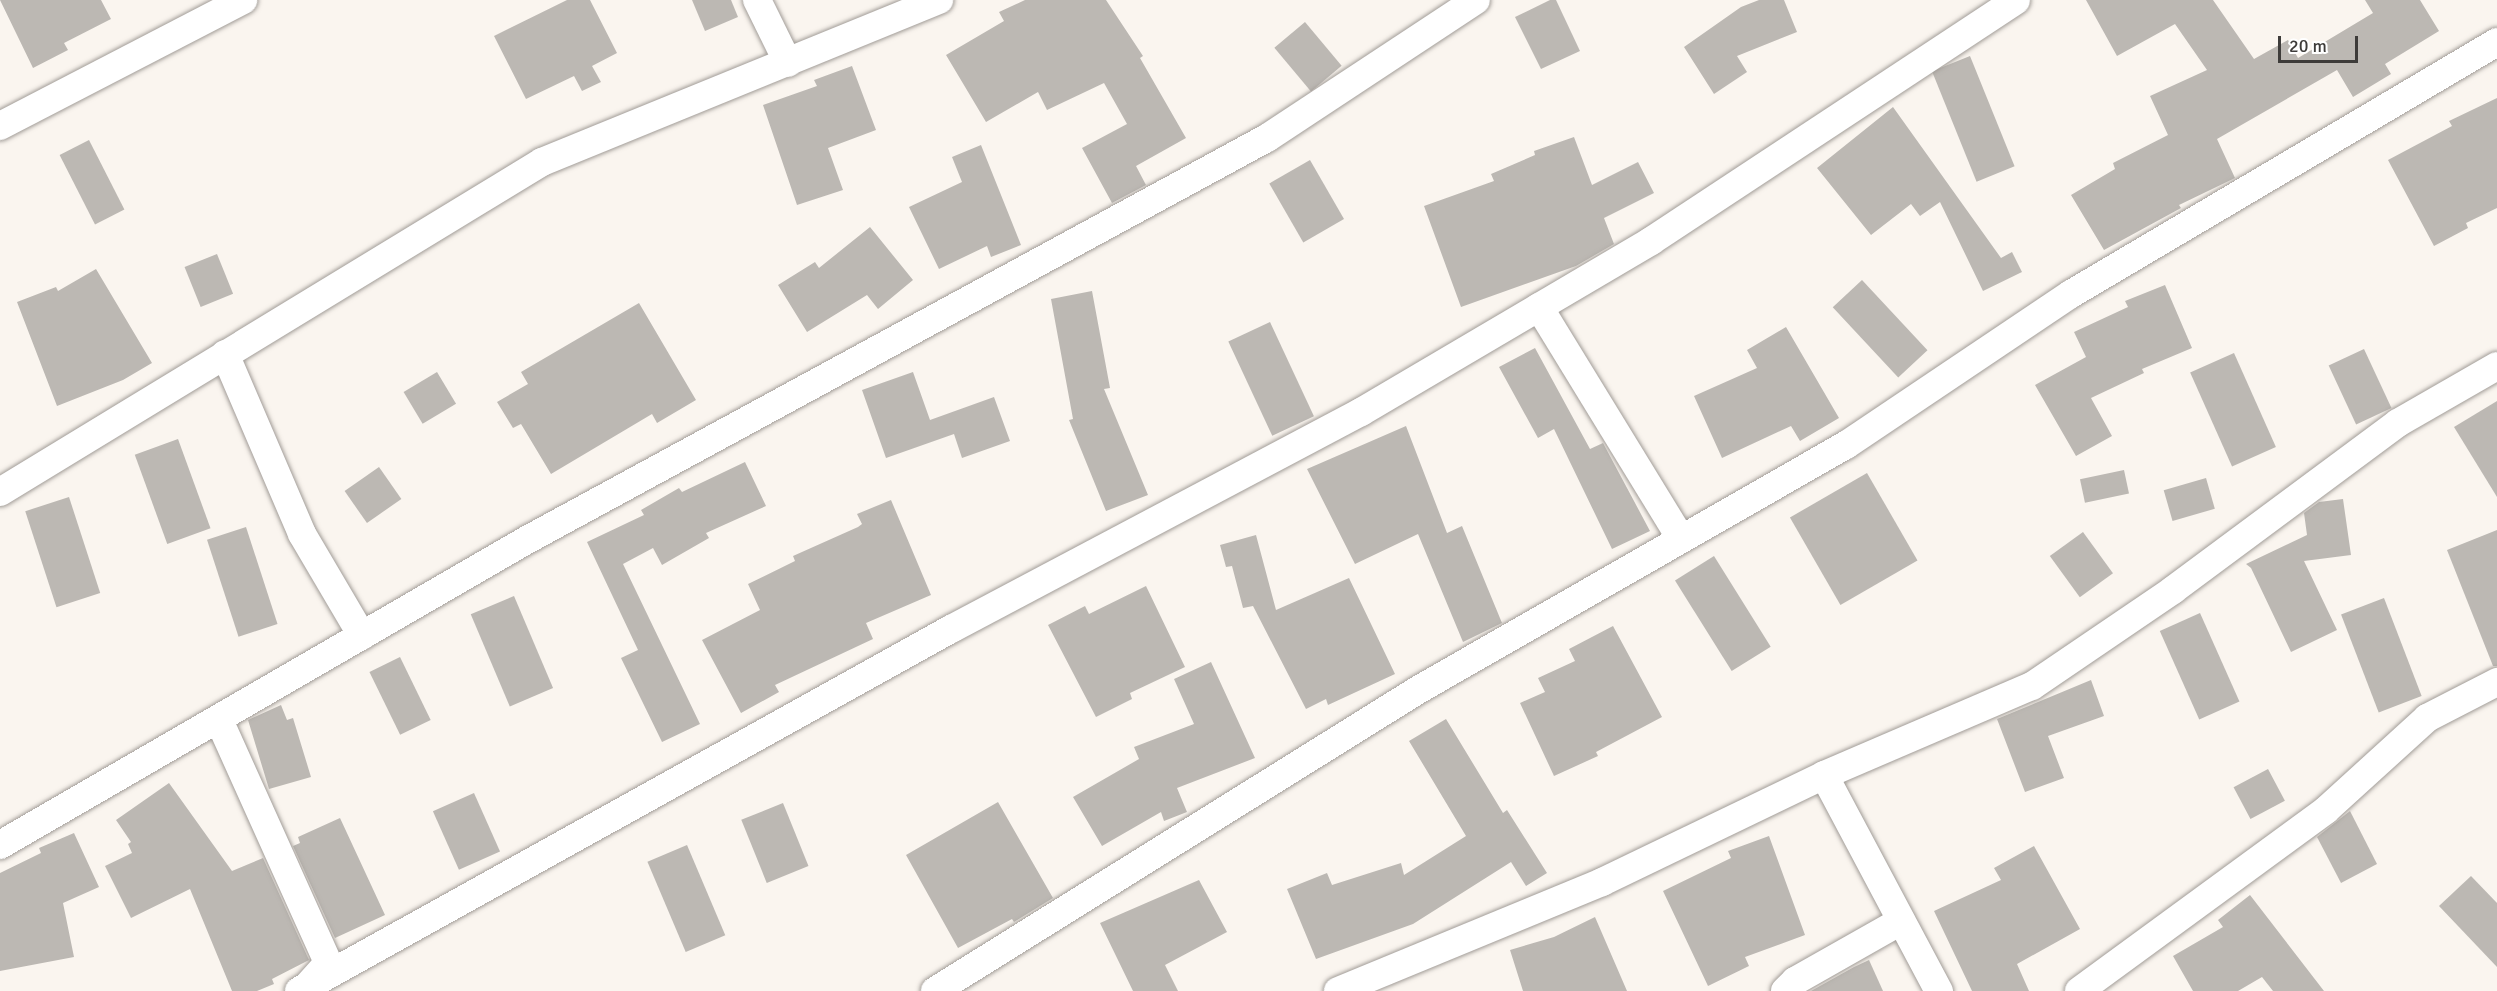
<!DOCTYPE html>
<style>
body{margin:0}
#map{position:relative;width:2497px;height:991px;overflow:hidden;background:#faf5ef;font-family:Signika,sans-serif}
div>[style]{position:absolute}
.building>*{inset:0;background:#bcb8b3;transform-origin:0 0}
.roads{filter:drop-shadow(0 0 2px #a19c97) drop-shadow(0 0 2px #a19c97)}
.street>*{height:28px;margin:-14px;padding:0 14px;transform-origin:14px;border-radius:14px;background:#fff}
span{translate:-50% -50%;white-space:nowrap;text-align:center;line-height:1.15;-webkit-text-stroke:6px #fff;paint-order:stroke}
.scale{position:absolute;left:2278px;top:36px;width:80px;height:27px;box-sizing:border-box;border:3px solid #3e3c3a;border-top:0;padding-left:8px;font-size:18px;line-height:21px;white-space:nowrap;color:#3e3c3a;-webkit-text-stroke:4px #fff;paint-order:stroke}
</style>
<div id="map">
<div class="building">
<div style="clip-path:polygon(0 0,101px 0,111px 19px,64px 43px,68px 50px,33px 68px)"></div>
<div style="clip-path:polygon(567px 0,590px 0,617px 53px,592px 66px,601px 82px,582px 91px,574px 76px,526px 99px,494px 36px)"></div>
<div style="clip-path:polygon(692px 0,731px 0,738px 17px,705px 31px)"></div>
<div style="clip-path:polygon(1025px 0,1106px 0,1143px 56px,1140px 58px,1186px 138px,1136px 166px,1146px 185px,1112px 203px,1082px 148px,1127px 124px,1104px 83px,1047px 110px,1038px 92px,986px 122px,946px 55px,1004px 21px,999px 12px)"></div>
<div style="clip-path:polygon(1550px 0,1556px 0,1580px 51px,1541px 69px,1515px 17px)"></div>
<div style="clip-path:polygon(1759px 0,1784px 0,1797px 32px,1737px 56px,1747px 72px,1714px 94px,1684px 47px,1741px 7px)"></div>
<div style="clip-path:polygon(2086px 0,2213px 0,2254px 59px,2288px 40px,2298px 58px,2373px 13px,2365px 0,2420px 0,2439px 31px,2385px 64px,2391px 74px,2353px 97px,2337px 70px,2217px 139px,2235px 178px,2179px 205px,2181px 208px,2104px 250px,2071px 195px,2115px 169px,2113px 163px,2168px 135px,2150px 96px,2207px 70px,2175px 24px,2117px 56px)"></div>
<div style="left:1305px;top:22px;width:57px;height:40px;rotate:50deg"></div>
<div style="left:1970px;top:56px;width:119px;height:41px;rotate:68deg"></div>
<div style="clip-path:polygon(852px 66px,876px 130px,828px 148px,843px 190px,797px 205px,763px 105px,817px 86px,814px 80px)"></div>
<div style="clip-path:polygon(2497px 98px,2497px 208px,2466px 223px,2468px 228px,2434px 246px,2388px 160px,2452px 126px,2449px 121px)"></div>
<div style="clip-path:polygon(1893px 107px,2001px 258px,2012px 252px,2022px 272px,1983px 291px,1940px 202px,1920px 216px,1911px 204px,1871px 235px,1817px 168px)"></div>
<div style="clip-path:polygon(1574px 137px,1592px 185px,1638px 162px,1654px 193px,1604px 218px,1614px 244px,1576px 266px,1461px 307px,1424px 206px,1494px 181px,1491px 174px,1535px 155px,1534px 151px)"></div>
<div style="left:89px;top:140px;width:78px;height:33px;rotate:63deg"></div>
<div style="clip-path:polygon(981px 145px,1021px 245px,991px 257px,987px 246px,939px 269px,909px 207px,962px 182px,952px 157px)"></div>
<div style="left:1310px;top:160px;width:68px;height:47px;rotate:60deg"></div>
<div style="clip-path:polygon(870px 227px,913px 280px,878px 309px,867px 295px,807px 332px,778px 285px,815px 262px,819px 268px)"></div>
<div style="left:217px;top:254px;width:43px;height:35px;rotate:68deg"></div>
<div style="clip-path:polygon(96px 269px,152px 363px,123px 380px,57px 406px,17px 302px,56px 287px,58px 291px)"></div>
<div style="left:1862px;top:280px;width:96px;height:40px;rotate:47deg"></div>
<div style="clip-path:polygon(2165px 285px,2192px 348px,2142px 369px,2144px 373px,2091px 398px,2112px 436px,2076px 456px,2035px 385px,2086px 357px,2074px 332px,2128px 307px,2125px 301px)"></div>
<div style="clip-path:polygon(1092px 291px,1110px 388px,1104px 389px,1148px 495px,1106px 511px,1069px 420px,1073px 419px,1051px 299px)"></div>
<div style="clip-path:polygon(639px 303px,696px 400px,657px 423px,652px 414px,551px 474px,521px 424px,513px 428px,497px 402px,528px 384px,521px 372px)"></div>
<div style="left:1270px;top:322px;width:104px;height:46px;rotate:65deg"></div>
<div style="clip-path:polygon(1786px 327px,1839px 418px,1800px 441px,1791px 426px,1722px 458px,1694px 396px,1757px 368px,1747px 350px)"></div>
<div style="clip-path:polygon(1535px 348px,1590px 449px,1603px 443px,1650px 531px,1612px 549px,1554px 429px,1538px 438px,1499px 367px)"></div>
<div style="left:2364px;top:349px;width:65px;height:39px;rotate:65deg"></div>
<div style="left:2234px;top:353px;width:103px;height:48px;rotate:66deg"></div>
<div style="left:437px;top:372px;width:37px;height:39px;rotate:59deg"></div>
<div style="clip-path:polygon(913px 372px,930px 420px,994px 397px,1010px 441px,962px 458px,954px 434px,886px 458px,862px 390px)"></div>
<div style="clip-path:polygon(2497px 401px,2497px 497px,2454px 427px)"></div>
<div style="clip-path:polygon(1406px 426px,1447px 533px,1462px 526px,1502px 623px,1463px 642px,1418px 534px,1355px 564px,1307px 469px)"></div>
<div style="left:178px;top:439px;width:95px;height:46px;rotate:70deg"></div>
<div style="clip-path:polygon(745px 462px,766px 506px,706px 533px,709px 538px,662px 565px,653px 548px,623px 564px,700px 724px,662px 742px,621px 658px,638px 650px,587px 542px,644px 515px,641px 510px,679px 488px,682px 492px)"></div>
<div style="left:379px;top:467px;width:39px;height:42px;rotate:55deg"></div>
<div style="left:2124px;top:470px;width:24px;height:45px;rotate:78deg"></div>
<div style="left:1867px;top:473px;width:101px;height:89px;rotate:60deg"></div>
<div style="left:2206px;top:478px;width:32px;height:44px;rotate:74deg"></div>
<div style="left:69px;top:497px;width:101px;height:46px;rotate:72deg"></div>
<div style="clip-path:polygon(2343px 499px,2351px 555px,2304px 561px,2337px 630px,2291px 652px,2251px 568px,2246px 564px,2307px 535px,2304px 513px,2319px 502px)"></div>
<div style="clip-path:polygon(891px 500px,931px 595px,866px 623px,873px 639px,775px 685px,779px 692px,741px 713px,702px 640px,760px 610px,748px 584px,795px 561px,793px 556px,858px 527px,862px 524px,857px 514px)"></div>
<div style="left:246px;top:527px;width:102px;height:41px;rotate:72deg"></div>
<div style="clip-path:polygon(2497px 530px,2497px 666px,2493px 666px,2447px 550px)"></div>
<div style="left:2083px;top:532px;width:51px;height:41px;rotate:54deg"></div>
<div style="clip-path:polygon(1256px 535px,1276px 610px,1349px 578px,1395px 674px,1328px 705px,1326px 699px,1306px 709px,1253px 606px,1243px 608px,1232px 566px,1226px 567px,1220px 545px)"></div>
<div style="left:1714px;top:556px;width:107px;height:46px;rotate:58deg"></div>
<div style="clip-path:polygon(1146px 586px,1185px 667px,1130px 693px,1132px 699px,1096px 717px,1048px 625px,1085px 606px,1089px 614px)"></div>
<div style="left:514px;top:596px;width:100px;height:47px;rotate:67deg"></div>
<div style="left:2384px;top:598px;width:105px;height:46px;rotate:69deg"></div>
<div style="left:2200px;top:613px;width:97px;height:44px;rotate:66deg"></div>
<div style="clip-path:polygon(1613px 626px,1662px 717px,1596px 752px,1598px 756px,1554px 776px,1520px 703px,1545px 692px,1538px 678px,1575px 661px,1569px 649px)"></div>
<div style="left:400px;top:657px;width:70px;height:34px;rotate:64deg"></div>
<div style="clip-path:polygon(1211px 662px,1255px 758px,1177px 788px,1187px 812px,1164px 821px,1161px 812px,1102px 846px,1073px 797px,1139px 759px,1134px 747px,1194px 724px,1174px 679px)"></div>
<div style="clip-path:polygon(2091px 680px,2104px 716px,2048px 736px,2064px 778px,2025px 792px,1997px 719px)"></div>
<div style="clip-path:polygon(281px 705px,287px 720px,293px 718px,311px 777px,269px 789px,248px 720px)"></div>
<div style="clip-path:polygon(1446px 719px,1503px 813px,1507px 810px,1547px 873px,1526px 886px,1511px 862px,1413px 924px,1316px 959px,1287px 889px,1327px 873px,1332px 885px,1401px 863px,1404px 875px,1466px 836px,1409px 741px)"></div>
<div style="left:2268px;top:769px;width:36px;height:39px;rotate:62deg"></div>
<div style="clip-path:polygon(169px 783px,232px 871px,263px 858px,309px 960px,272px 979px,274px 984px,257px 991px,232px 991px,190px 889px,131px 918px,105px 866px,132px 853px,128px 844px,131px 842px,116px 820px)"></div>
<div style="left:474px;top:793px;width:64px;height:45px;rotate:66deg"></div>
<div style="clip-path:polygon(998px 802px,1053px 898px,1014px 922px,1012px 919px,958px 948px,906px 855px)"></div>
<div style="left:783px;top:803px;width:68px;height:45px;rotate:68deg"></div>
<div style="clip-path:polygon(2350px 811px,2377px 864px,2341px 883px,2317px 837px)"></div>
<div style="clip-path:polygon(340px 818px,385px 915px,335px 938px,293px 846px,300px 843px,298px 837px)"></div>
<div style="clip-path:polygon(74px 833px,99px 887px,63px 903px,74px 957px,0 971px,0 873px,41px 853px,39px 848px)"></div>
<div style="clip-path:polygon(1769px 836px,1805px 935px,1745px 957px,1749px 966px,1708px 986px,1663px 891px,1731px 858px,1728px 851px)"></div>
<div style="left:687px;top:845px;width:98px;height:43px;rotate:67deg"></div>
<div style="clip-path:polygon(2034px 846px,2080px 929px,2017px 964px,2029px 991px,1972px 991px,1934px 911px,2001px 880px,1994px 868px)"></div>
<div style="clip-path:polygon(2471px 876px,2497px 903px,2497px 967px,2439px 906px)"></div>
<div style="clip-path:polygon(1199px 880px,1227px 932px,1165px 965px,1178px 991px,1133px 991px,1100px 923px)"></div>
<div style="clip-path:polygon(2250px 895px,2324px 991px,2273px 991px,2262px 977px,2238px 991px,2193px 991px,2173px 956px,2223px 927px,2218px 920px)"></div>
<div style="clip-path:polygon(1595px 917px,1627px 991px,1523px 991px,1510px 950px,1554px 937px)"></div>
<div style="clip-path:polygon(1869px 960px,1883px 991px,1811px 991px,1854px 967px)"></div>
</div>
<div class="roads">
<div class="street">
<div style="left:757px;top:0;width:70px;rotate:63.8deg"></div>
<div style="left:0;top:126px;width:274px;rotate:-27.4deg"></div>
<div style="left:1539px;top:307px;width:272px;rotate:58.5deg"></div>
<div style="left:225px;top:354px;width:196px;rotate:66.8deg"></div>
<div style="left:302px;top:534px;width:118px;rotate:59.5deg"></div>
<div style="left:0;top:492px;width:635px;rotate:-31.34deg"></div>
<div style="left:542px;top:162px;width:429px;rotate:-22.2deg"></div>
<div style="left:219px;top:720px;width:266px;rotate:65.8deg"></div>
<div style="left:328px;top:963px;width:28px;rotate:132deg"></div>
<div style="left:1824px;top:775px;width:245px;rotate:62deg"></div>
<div style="left:0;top:845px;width:607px;rotate:-30.07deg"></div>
<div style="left:525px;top:541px;width:844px;rotate:-28.51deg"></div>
<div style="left:1267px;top:138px;width:250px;rotate:-33.4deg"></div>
<div style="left:299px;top:991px;width:746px;rotate:-29.04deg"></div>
<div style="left:951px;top:629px;width:464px;rotate:-27.9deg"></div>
<div style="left:1361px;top:412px;width:337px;rotate:-30.5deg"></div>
<div style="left:1651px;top:241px;width:437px;rotate:-33.4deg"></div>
<div style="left:935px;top:991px;width:569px;rotate:-31.93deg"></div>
<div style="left:1418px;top:690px;width:493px;rotate:-29.8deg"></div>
<div style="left:1846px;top:445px;width:271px;rotate:-33.9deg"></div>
<div style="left:2071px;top:294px;width:495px;rotate:-30.6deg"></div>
<div style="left:1338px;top:991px;width:286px;rotate:-22.4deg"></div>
<div style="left:1602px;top:882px;width:246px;rotate:-25.7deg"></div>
<div style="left:1824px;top:775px;width:226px;rotate:-23.2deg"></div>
<div style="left:2032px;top:686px;width:171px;rotate:-34.2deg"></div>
<div style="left:2173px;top:590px;width:280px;rotate:-36.6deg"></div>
<div style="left:2398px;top:423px;width:114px;rotate:-29.9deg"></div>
<div style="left:1785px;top:991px;width:14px;rotate:-45deg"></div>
<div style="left:1795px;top:981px;width:122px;rotate:-29.5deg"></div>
<div style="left:2079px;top:991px;width:306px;rotate:-36.2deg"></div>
<div style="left:2326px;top:810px;width:137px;rotate:-42.3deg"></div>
<div style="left:2427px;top:718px;width:79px;rotate:-27.2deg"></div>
</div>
</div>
<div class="scale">20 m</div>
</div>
